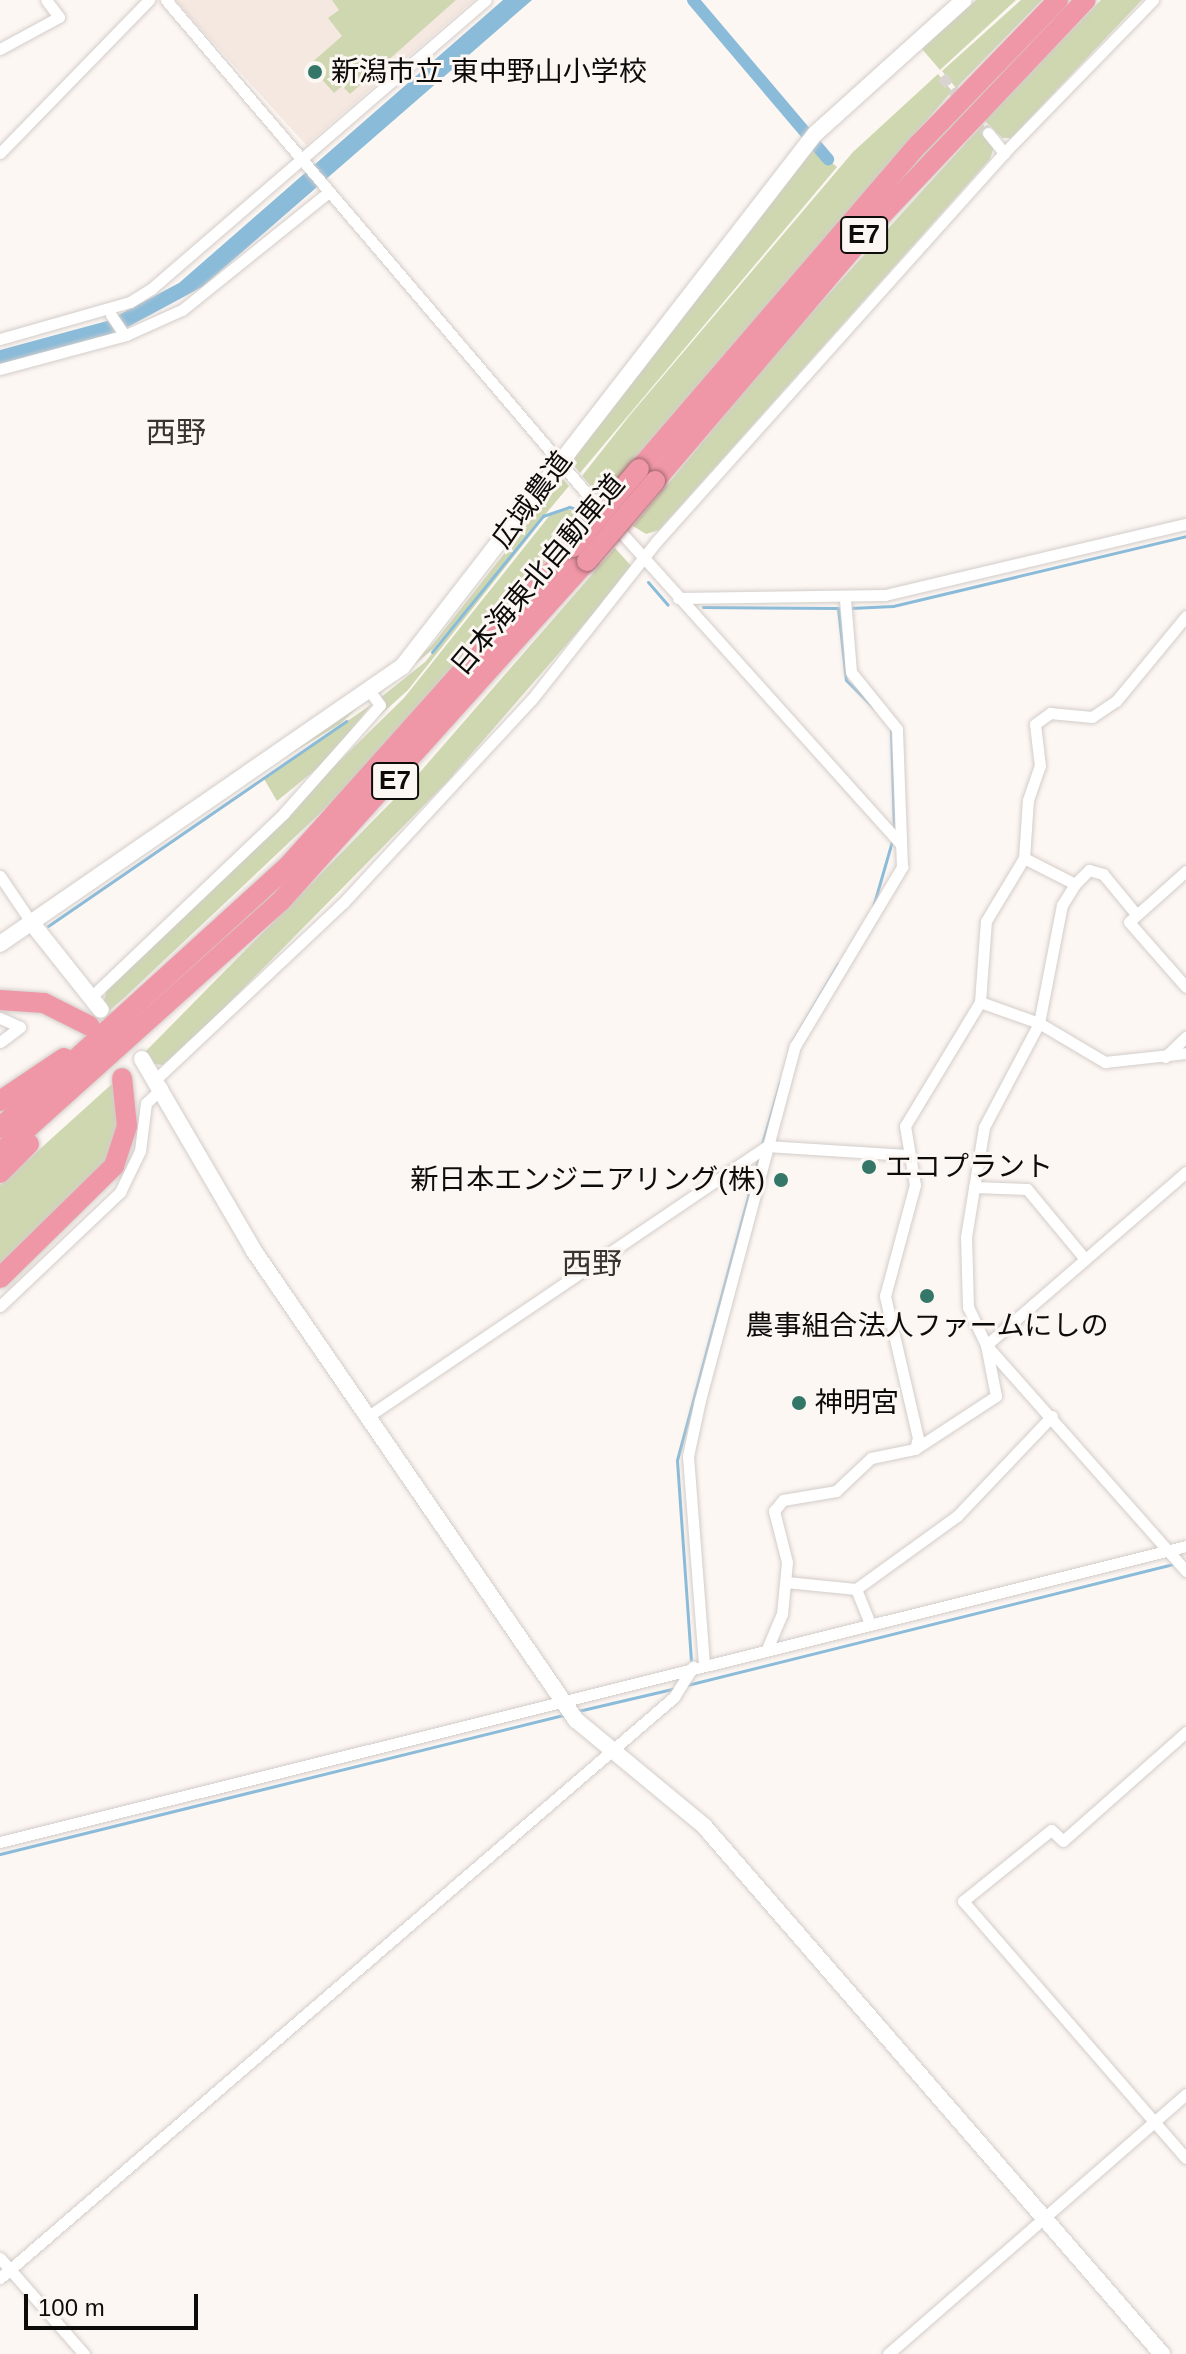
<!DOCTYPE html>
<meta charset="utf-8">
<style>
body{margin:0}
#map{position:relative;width:1186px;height:2354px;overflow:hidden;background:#fdf7f3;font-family:Arial,"Noto Sans JP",sans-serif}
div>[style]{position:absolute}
.built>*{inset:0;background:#f5e8e1}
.green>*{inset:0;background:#cfd7b1}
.water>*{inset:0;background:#8abbd9}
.stream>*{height:3px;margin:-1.5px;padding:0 1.5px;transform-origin:1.5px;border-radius:1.5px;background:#8abbd9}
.canal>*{height:12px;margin:-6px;padding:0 6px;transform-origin:6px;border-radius:6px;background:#8abbd9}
.street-tunnel>*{height:11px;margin-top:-5.5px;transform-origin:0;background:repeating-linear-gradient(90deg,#d9d4d0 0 11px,transparent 0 16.5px)}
.roads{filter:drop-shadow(0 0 2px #d3cdca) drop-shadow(0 0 2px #d3cdca)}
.street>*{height:11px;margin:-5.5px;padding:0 5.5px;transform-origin:5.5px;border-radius:5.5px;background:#fff}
.secondary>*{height:16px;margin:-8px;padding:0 8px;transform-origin:8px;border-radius:8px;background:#fff}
.highway>*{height:20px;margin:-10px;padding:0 10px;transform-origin:10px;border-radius:10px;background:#f097a7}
.bridges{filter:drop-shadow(0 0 2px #a16670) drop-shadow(0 0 2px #a16670)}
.highway-bridge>*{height:20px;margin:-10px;padding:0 10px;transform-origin:10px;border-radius:10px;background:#f097a7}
.dots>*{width:22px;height:22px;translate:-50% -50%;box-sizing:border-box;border:4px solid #fdf7f3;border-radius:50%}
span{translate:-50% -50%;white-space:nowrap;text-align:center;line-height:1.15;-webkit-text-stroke:6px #fdf7f3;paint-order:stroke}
.shield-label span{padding:2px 6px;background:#fdf7f3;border:2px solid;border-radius:6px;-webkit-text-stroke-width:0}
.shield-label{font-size:26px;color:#0e0c0b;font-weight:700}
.poi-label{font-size:28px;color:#0e0c0b}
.left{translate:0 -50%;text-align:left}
.right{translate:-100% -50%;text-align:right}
.street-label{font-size:28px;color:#0e0c0b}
.neighbourhood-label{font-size:30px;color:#383330}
.scale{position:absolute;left:24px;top:2294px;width:174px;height:36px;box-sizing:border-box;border:4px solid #0e0c0b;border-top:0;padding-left:10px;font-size:24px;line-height:28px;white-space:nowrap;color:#0e0c0b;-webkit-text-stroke:6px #fdf7f3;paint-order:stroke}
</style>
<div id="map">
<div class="built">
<div style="clip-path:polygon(175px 0,474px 0,306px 145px)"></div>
</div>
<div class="green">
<div style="clip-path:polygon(332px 0,456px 0,350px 94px,342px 86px,334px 93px,309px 65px,342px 36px,328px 18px,339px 10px)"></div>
<div style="clip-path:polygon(976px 0,1016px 0,940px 70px,922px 49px)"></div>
<div style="clip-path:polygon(1021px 0,1042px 0,956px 88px,942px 71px)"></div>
<div style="clip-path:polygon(1101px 0,1142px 0,1011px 138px,1002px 138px,984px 120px)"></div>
<div style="clip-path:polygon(938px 74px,952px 91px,601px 498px,582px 476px,630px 415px,853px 152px)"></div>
<div style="clip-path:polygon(983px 124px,994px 147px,990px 159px,659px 530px,646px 534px,633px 526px,785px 342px)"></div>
<div style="clip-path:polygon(812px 146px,837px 167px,580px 473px,572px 463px,581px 447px)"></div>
<div style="clip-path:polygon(563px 479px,569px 486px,433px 649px,377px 696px,433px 644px)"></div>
<div style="clip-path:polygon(568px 509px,586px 516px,349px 786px,124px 998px,110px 1010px,103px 1005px,107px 988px,404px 698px,550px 515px)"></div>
<div style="clip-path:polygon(541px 522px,408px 690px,366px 728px,380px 698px,425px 662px)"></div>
<div style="clip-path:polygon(615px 548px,633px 568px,447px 782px,221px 1011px,163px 1065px,151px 1064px,145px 1052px,414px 779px)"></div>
<div style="clip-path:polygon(368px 698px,340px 724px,259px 773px)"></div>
<div style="clip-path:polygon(372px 704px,325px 762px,277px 801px,264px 779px)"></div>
<div style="clip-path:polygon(113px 1083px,118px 1125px,110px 1156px,83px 1192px,0 1266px,0 1185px)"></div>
</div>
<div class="water">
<div style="clip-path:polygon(503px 0,532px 0,202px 287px,115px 334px,0 364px,0 350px,107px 321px,179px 283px)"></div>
</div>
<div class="stream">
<div style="left:648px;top:582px;width:30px;rotate:49deg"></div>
<div style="left:703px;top:607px;width:135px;rotate:0.4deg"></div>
<div style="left:838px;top:608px;width:72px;rotate:83.7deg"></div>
<div style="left:846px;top:680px;width:40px;rotate:45deg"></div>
<div style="left:850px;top:608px;width:43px;rotate:-2.7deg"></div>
<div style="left:893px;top:606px;width:301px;rotate:-13.4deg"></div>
<div style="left:432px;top:652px;width:176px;rotate:-50.8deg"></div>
<div style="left:543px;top:516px;width:28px;rotate:-19deg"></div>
<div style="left:569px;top:507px;width:16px;rotate:14deg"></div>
<div style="left:891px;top:729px;width:101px;rotate:88.3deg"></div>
<div style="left:873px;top:907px;width:69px;rotate:-73.9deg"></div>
<div style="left:48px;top:926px;width:362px;rotate:-34.5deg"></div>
<div style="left:791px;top:1044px;width:93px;rotate:-59.6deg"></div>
<div style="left:762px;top:1144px;width:65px;rotate:-73.8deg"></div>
<div style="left:691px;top:1661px;width:201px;rotate:-94deg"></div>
<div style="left:677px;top:1460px;width:312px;rotate:-74.9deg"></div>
<div style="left:687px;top:1685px;width:501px;rotate:-13.98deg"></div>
<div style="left:578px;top:1711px;width:101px;rotate:-13.2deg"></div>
<div style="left:0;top:1854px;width:580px;rotate:-13.87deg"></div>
</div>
<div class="canal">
<div style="left:693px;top:0;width:209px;rotate:49.7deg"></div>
</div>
<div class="street-tunnel">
<div style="left:942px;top:76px;width:73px;rotate:51.1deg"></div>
</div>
<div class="roads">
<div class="street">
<div style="left:166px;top:0;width:658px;rotate:49.56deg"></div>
<div style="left:593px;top:501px;width:460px;rotate:48.1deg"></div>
<div style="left:0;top:49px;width:67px;rotate:-28.5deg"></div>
<div style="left:59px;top:17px;width:21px;rotate:-127deg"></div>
<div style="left:988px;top:133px;width:26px;rotate:51deg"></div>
<div style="left:0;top:153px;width:214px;rotate:-45.8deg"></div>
<div style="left:111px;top:315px;width:22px;rotate:56deg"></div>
<div style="left:0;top:339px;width:135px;rotate:-15.9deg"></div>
<div style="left:130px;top:302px;width:25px;rotate:-32deg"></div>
<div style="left:151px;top:289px;width:442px;rotate:-40.8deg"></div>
<div style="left:0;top:369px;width:131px;rotate:-15.1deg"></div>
<div style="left:126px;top:335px;width:61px;rotate:-24.1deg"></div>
<div style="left:182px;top:310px;width:189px;rotate:-38.8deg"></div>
<div style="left:678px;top:598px;width:207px;rotate:-0.8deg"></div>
<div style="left:885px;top:595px;width:309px;rotate:-13.3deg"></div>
<div style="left:1024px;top:858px;width:57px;rotate:27deg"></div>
<div style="left:1075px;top:884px;width:20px;rotate:-45deg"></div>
<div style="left:1089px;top:870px;width:15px;rotate:16deg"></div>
<div style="left:1103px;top:874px;width:52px;rotate:50.5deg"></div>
<div style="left:1186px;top:871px;width:76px;rotate:138.2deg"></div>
<div style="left:1129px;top:922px;width:86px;rotate:48.8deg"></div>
<div style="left:0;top:876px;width:55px;rotate:56deg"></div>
<div style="left:90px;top:998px;width:268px;rotate:-43.6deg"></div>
<div style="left:284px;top:813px;width:144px;rotate:-48.4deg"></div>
<div style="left:380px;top:705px;width:20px;rotate:-127deg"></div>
<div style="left:980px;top:1002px;width:63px;rotate:19.6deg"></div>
<div style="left:1039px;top:1023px;width:77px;rotate:30.6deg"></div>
<div style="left:1105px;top:1062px;width:81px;rotate:-6.3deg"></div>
<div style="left:0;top:1018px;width:22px;rotate:24deg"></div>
<div style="left:20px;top:1027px;width:25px;rotate:143deg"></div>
<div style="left:1165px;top:1057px;width:29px;rotate:-44deg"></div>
<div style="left:156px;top:1079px;width:257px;rotate:-43.3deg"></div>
<div style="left:343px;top:903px;width:278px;rotate:-47.2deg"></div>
<div style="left:532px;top:699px;width:200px;rotate:-51.7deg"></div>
<div style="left:656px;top:542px;width:522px;rotate:-48.18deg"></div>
<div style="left:1004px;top:153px;width:214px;rotate:-45.8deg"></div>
<div style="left:1186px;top:1172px;width:264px;rotate:139.1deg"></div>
<div style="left:986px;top:1345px;width:302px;rotate:48.5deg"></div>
<div style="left:974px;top:1187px;width:53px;rotate:2.2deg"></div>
<div style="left:1027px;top:1189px;width:91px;rotate:50.4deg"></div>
<div style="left:0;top:1306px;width:166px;rotate:-43.5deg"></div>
<div style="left:120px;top:1192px;width:46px;rotate:-64deg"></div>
<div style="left:140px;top:1151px;width:48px;rotate:-82.9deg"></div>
<div style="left:146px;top:1103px;width:22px;rotate:-43deg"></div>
<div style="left:367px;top:1417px;width:484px;rotate:-34.1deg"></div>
<div style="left:768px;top:1146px;width:141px;rotate:3.7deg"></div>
<div style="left:915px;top:1449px;width:97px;rotate:-33.2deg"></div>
<div style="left:996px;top:1396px;width:52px;rotate:-101.1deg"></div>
<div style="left:986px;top:1345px;width:42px;rotate:-115.3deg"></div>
<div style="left:968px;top:1307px;width:70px;rotate:-91.6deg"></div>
<div style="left:966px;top:1237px;width:111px;rotate:-80.7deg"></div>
<div style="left:984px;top:1127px;width:118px;rotate:-62.1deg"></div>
<div style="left:1039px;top:1023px;width:120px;rotate:-79deg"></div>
<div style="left:1062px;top:905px;width:25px;rotate:-58deg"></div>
<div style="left:786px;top:1582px;width:70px;rotate:5.7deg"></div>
<div style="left:856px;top:1589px;width:125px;rotate:-35.9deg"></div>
<div style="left:957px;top:1516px;width:138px;rotate:-46.5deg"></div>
<div style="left:856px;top:1589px;width:37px;rotate:68deg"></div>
<div style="left:767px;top:1649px;width:38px;rotate:-67deg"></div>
<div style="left:782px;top:1614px;width:52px;rotate:-84.5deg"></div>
<div style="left:787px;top:1562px;width:53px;rotate:-104.3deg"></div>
<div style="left:774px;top:1511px;width:14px;rotate:-51deg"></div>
<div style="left:783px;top:1500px;width:54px;rotate:-9.6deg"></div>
<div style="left:836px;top:1491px;width:48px;rotate:-43.3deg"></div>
<div style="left:871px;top:1458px;width:45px;rotate:-11.6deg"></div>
<div style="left:915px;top:1449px;width:11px;rotate:-75deg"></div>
<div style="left:918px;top:1438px;width:146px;rotate:-103.1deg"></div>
<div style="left:885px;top:1296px;width:115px;rotate:-74.9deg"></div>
<div style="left:915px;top:1185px;width:60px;rotate:-99.6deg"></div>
<div style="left:905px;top:1126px;width:145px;rotate:-58.8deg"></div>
<div style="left:980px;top:1002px;width:81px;rotate:-85.8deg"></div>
<div style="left:986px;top:921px;width:74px;rotate:-58.9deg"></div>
<div style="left:1024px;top:858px;width:58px;rotate:-86.1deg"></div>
<div style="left:1028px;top:800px;width:36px;rotate:-71deg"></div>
<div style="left:1040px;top:766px;width:42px;rotate:-96.8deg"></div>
<div style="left:1035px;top:724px;width:19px;rotate:-36deg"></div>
<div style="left:1050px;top:713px;width:42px;rotate:5.4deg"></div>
<div style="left:1092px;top:717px;width:29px;rotate:-34deg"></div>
<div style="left:1116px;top:701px;width:110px;rotate:-50.5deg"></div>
<div style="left:704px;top:1664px;width:209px;rotate:-94.4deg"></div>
<div style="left:688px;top:1456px;width:57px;rotate:-77.9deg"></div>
<div style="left:700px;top:1400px;width:367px;rotate:-75deg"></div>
<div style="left:795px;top:1046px;width:209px;rotate:-59.1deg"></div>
<div style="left:902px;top:867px;width:138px;rotate:-92.1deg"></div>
<div style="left:897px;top:729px;width:73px;rotate:-128.9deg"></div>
<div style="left:851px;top:672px;width:73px;rotate:-94.7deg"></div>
<div style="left:1186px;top:1732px;width:164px;rotate:138.5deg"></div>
<div style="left:1063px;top:1841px;width:16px;rotate:-137deg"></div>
<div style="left:1051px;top:1830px;width:113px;rotate:141.1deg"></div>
<div style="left:963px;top:1901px;width:340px;rotate:49.1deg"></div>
<div style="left:0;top:1842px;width:1222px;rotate:-14.01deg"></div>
<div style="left:0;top:2258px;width:128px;rotate:48.8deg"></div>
<div style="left:0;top:2278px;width:890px;rotate:-40.76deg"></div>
<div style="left:674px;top:1697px;width:36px;rotate:-58deg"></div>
<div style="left:888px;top:2354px;width:395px;rotate:-41.1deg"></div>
</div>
<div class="secondary">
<div style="left:31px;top:922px;width:112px;rotate:51.5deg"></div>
<div style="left:0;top:944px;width:488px;rotate:-34.6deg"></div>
<div style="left:402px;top:667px;width:674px;rotate:-52.23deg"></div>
<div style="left:815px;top:134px;width:200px;rotate:-42deg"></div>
<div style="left:142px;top:1059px;width:222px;rotate:59.7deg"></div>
<div style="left:254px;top:1251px;width:569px;rotate:55.53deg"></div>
<div style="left:576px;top:1720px;width:166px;rotate:39.6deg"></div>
<div style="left:704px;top:1826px;width:699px;rotate:49.06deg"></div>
</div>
<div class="highway">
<div style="left:639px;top:469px;width:429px;rotate:-49.3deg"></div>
<div style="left:919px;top:144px;width:200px;rotate:-46deg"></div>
<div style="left:655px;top:481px;width:343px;rotate:-49.6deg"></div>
<div style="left:877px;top:220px;width:303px;rotate:-46.5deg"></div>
<div style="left:0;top:1000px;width:44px;rotate:3.9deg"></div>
<div style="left:44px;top:1003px;width:51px;rotate:26.6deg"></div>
<div style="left:0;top:1101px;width:77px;rotate:-33.9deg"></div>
<div style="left:0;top:1128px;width:389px;rotate:-42.3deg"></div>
<div style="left:288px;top:866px;width:428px;rotate:-48.2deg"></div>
<div style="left:0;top:1153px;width:376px;rotate:-41.9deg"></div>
<div style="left:280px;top:902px;width:459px;rotate:-48deg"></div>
<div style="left:0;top:1173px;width:41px;rotate:-45deg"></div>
<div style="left:0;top:1278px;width:160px;rotate:-44.5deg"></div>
<div style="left:114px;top:1166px;width:42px;rotate:-72deg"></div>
<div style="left:127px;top:1126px;width:48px;rotate:-95.9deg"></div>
</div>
</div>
<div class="bridges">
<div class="highway-bridge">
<div style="left:573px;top:547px;width:102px;rotate:-49.8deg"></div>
<div style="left:587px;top:561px;width:105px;rotate:-49.6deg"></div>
</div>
</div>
<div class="dots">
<div style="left:315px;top:72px;background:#347769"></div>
<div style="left:869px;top:1167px;background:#347769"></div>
<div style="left:781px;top:1180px;background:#347769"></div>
<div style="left:927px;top:1296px;background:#347769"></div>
<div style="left:799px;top:1403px;background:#347769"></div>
</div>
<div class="shield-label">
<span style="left:864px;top:235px">E7</span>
<span style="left:395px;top:781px">E7</span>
</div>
<div class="poi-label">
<span class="left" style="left:331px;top:72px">新潟市立 東中野山小学校</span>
<span class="left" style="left:885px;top:1167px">エコプラント</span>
<span class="right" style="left:765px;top:1180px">新日本エンジニアリング(株)</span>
<span style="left:927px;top:1326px">農事組合法人ファームにしの</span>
<span class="left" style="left:815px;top:1403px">神明宮</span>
</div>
<div class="street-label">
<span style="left:532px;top:500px;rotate:-53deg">広域農道</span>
<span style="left:538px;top:575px;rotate:-50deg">日本海東北自動車道</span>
</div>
<div class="neighbourhood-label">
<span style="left:176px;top:433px">西野</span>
<span style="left:592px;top:1264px">西野</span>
</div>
<div class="scale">100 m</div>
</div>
